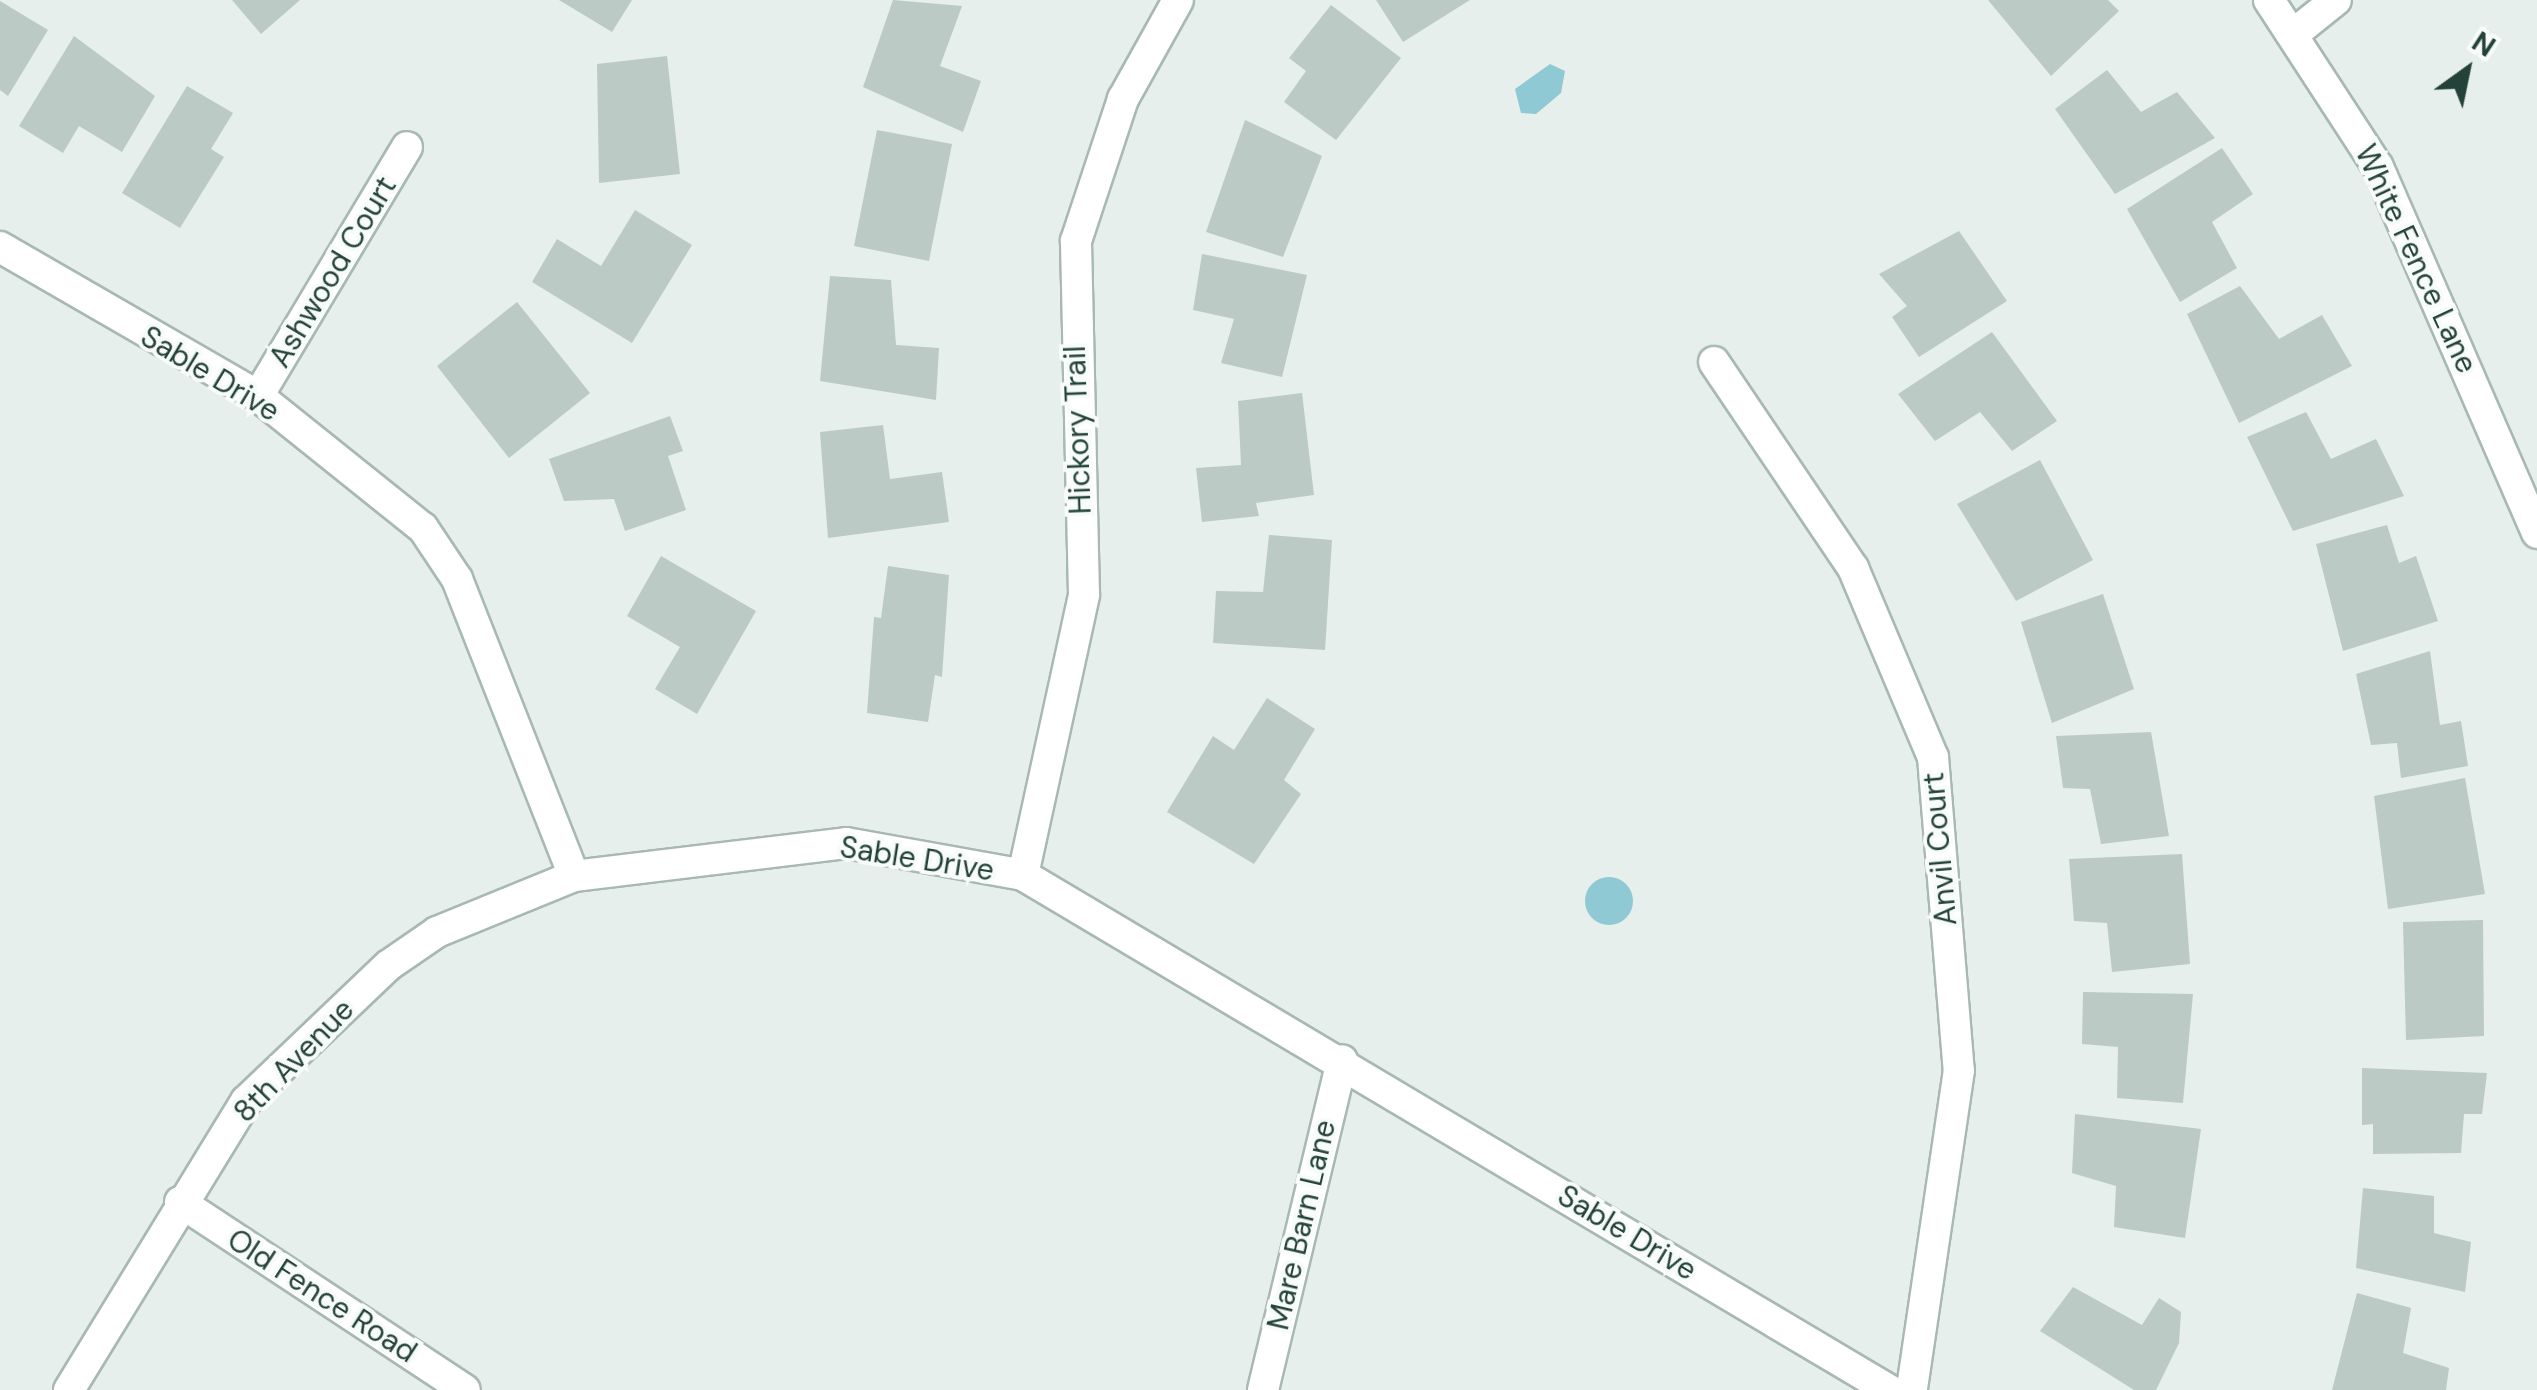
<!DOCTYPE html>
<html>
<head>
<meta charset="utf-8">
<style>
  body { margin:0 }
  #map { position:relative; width:2537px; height:1390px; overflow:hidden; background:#e6efeb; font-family:"DM Sans",sans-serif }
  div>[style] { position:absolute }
  .water>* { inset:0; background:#8ec9d4 }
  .round { border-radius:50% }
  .building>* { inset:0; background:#bbcac4 }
  .roads { filter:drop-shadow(2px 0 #a8b8b2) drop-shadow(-2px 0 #a8b8b2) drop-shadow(0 2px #a8b8b2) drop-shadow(0 -2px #a8b8b2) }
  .street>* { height:30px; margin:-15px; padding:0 15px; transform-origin:15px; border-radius:15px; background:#fff }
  span { translate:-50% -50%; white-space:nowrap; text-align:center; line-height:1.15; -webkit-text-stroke:8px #f7fbf9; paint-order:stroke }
  .street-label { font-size:30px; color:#24423a }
  .north { position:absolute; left:2417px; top:20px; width:100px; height:100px; -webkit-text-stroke:8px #f7fbf9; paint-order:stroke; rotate:33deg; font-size:28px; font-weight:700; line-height:40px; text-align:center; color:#24423a }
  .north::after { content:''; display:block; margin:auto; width:35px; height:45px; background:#24423a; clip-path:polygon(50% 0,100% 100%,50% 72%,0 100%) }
</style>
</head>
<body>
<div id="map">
  <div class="water">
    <div style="clip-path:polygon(1550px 64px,1565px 71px,1561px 93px,1536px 114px,1521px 113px,1515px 89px)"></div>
    <div class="round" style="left:1585px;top:877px;width:48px;height:48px"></div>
  </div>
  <div class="building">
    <div style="clip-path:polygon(232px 0,300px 0,261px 34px)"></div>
    <div style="clip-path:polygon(559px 0,632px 0,612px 32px)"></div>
    <div style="clip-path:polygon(893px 0,962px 6px,940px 66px,981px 81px,963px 132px,863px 87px)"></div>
    <div style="clip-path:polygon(1376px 0,1470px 0,1403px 42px)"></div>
    <div style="clip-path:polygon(1988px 0,2108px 0,2119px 11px,2051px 76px)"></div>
    <div style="clip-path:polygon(0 1px,48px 30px,8px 96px,0 90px)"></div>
    <div style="clip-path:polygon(1331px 5px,1401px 58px,1336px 140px,1284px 102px,1306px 71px,1289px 58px)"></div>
    <div style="clip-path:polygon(74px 36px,155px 96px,122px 152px,79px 126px,63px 153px,19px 126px)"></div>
    <div style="clip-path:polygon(667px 56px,680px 174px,599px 183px,597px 64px)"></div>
    <div style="clip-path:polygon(2107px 70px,2141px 112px,2177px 92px,2215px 138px,2115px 194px,2055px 109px)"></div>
    <div style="clip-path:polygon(187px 86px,233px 113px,211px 149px,224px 157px,180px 228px,122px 193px)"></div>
    <div style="clip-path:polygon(1245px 120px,1322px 156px,1283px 257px,1206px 232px)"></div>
    <div style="clip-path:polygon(877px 130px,952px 144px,929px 261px,854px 246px)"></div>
    <div style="clip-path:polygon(2222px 148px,2253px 194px,2212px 222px,2237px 268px,2180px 302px,2127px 209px)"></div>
    <div style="clip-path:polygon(635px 210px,692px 245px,632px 343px,532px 282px,557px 239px,601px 266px)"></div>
    <div style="clip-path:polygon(1959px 231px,2007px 301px,1919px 357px,1892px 317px,1907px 306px,1879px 274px)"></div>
    <div style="clip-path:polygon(1202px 254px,1307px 275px,1282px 377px,1221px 363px,1234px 319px,1193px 310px)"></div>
    <div style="clip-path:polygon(830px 276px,891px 280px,896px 345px,939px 348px,936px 400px,820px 381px)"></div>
    <div style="clip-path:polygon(2240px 286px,2279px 339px,2322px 315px,2352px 366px,2239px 423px,2187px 314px)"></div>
    <div style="clip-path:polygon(517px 302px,590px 393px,509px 458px,437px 366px)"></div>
    <div style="clip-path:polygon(1992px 332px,2057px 421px,2012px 451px,1980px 412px,1935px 441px,1898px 394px)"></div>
    <div style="clip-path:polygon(1302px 393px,1314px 495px,1256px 503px,1259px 516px,1202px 522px,1196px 468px,1241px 465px,1238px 401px)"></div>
    <div style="clip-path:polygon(2306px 412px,2331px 459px,2376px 439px,2404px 496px,2293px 531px,2247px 437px)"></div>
    <div style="clip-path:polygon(670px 416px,683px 451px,668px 456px,686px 510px,625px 531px,614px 499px,564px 501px,549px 459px)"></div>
    <div style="clip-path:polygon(883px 425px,890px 479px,942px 472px,949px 522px,828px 538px,820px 432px)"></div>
    <div style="clip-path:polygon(2040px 460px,2093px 560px,2016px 601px,1957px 504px)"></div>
    <div style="clip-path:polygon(2387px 525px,2399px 563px,2416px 556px,2438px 621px,2343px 651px,2316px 544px)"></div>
    <div style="clip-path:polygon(1269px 535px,1332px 540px,1325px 650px,1213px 643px,1216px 591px,1263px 592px)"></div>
    <div style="clip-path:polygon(661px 556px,756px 611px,697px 714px,655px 689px,680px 647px,627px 616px)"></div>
    <div style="clip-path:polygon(888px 566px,949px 575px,942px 677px,935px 675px,928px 722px,867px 713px,874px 617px,881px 618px)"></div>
    <div style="clip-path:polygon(2103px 594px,2134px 689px,2052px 723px,2021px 622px)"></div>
    <div style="clip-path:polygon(2430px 651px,2440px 725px,2461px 721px,2468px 766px,2401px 778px,2397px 743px,2371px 745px,2356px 674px)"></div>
    <div style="clip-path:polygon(1267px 698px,1315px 729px,1284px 780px,1301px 794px,1254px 864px,1167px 812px,1213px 736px,1234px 750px)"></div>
    <div style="clip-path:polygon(2151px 732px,2169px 836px,2101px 844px,2090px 789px,2063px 788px,2056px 736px)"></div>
    <div style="clip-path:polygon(2465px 778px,2485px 894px,2388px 909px,2374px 796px)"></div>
    <div style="clip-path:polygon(2182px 854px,2190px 964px,2112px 972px,2107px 923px,2074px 921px,2069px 859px)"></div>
    <div style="clip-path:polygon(2483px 920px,2484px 1036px,2406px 1040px,2403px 922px)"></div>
    <div style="clip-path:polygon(2083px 992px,2193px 994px,2183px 1103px,2117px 1098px,2118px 1047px,2082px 1044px)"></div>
    <div style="clip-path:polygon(2362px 1068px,2487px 1073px,2482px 1114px,2464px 1114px,2461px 1153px,2373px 1154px,2373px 1124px,2362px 1125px)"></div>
    <div style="clip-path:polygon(2075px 1114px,2201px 1129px,2185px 1238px,2114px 1227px,2116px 1186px,2072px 1173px)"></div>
    <div style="clip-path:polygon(2363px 1188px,2434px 1196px,2434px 1233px,2471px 1242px,2465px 1292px,2356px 1268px)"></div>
    <div style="clip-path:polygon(2073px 1287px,2142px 1325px,2159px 1298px,2181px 1312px,2179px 1343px,2156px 1390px,2134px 1390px,2040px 1331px)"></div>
    <div style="clip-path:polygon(2357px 1293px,2411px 1308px,2403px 1353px,2449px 1368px,2446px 1390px,2332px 1390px)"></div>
  </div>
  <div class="roads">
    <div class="street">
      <div style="left:2269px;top:0;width:199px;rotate:56.9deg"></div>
      <div style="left:2378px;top:167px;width:399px;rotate:66.5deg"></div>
      <div style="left:2296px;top:32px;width:51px;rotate:-38.7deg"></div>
      <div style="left:0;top:247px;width:298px;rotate:30deg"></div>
      <div style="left:258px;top:396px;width:211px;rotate:38.7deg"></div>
      <div style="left:423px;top:528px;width:61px;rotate:56.3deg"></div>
      <div style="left:457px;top:579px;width:319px;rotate:68.5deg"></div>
      <div style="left:1714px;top:362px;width:249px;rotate:56deg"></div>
      <div style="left:1853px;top:568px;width:205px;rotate:67.1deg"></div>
      <div style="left:1933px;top:757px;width:314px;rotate:85.3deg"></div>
      <div style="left:1959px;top:1070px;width:323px;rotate:98.4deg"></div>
      <div style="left:258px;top:396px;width:290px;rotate:-59.1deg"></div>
      <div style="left:1023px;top:875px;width:287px;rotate:-77.7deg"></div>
      <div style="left:1084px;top:595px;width:354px;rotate:-91.3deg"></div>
      <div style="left:1076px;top:241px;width:150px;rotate:-71.7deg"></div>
      <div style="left:1123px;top:99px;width:113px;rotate:-60.9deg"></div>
      <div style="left:180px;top:1202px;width:341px;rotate:33.4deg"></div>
      <div style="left:69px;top:1390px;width:339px;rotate:-58.5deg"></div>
      <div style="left:246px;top:1101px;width:197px;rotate:-43.6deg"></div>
      <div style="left:389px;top:965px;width:58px;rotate:-34.5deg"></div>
      <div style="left:437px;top:932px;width:148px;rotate:-22.2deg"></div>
      <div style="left:574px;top:876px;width:274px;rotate:-6.9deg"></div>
      <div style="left:846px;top:843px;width:180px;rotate:10.2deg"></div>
      <div style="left:1023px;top:875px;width:1008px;rotate:30.74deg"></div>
      <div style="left:1263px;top:1390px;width:339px;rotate:-76.5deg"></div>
    </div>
  </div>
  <div class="street-label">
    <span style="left:2416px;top:259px;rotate:65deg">White Fence Lane</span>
    <span style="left:333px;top:272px;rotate:-59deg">Ashwood Court</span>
    <span style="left:210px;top:374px;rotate:31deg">Sable Drive</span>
    <span style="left:1078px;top:430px;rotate:-92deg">Hickory Trail</span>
    <span style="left:1940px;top:849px;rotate:-95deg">Anvil Court</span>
    <span style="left:917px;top:859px;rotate:9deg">Sable Drive</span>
    <span style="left:294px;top:1061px;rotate:-46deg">8th Avenue</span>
    <span style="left:1302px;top:1225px;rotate:-77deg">Mare Barn Lane</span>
    <span style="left:1627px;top:1233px;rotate:31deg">Sable Drive</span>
    <span style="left:322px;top:1296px;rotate:33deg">Old Fence Road</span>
  </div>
  <div class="north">N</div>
</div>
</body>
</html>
